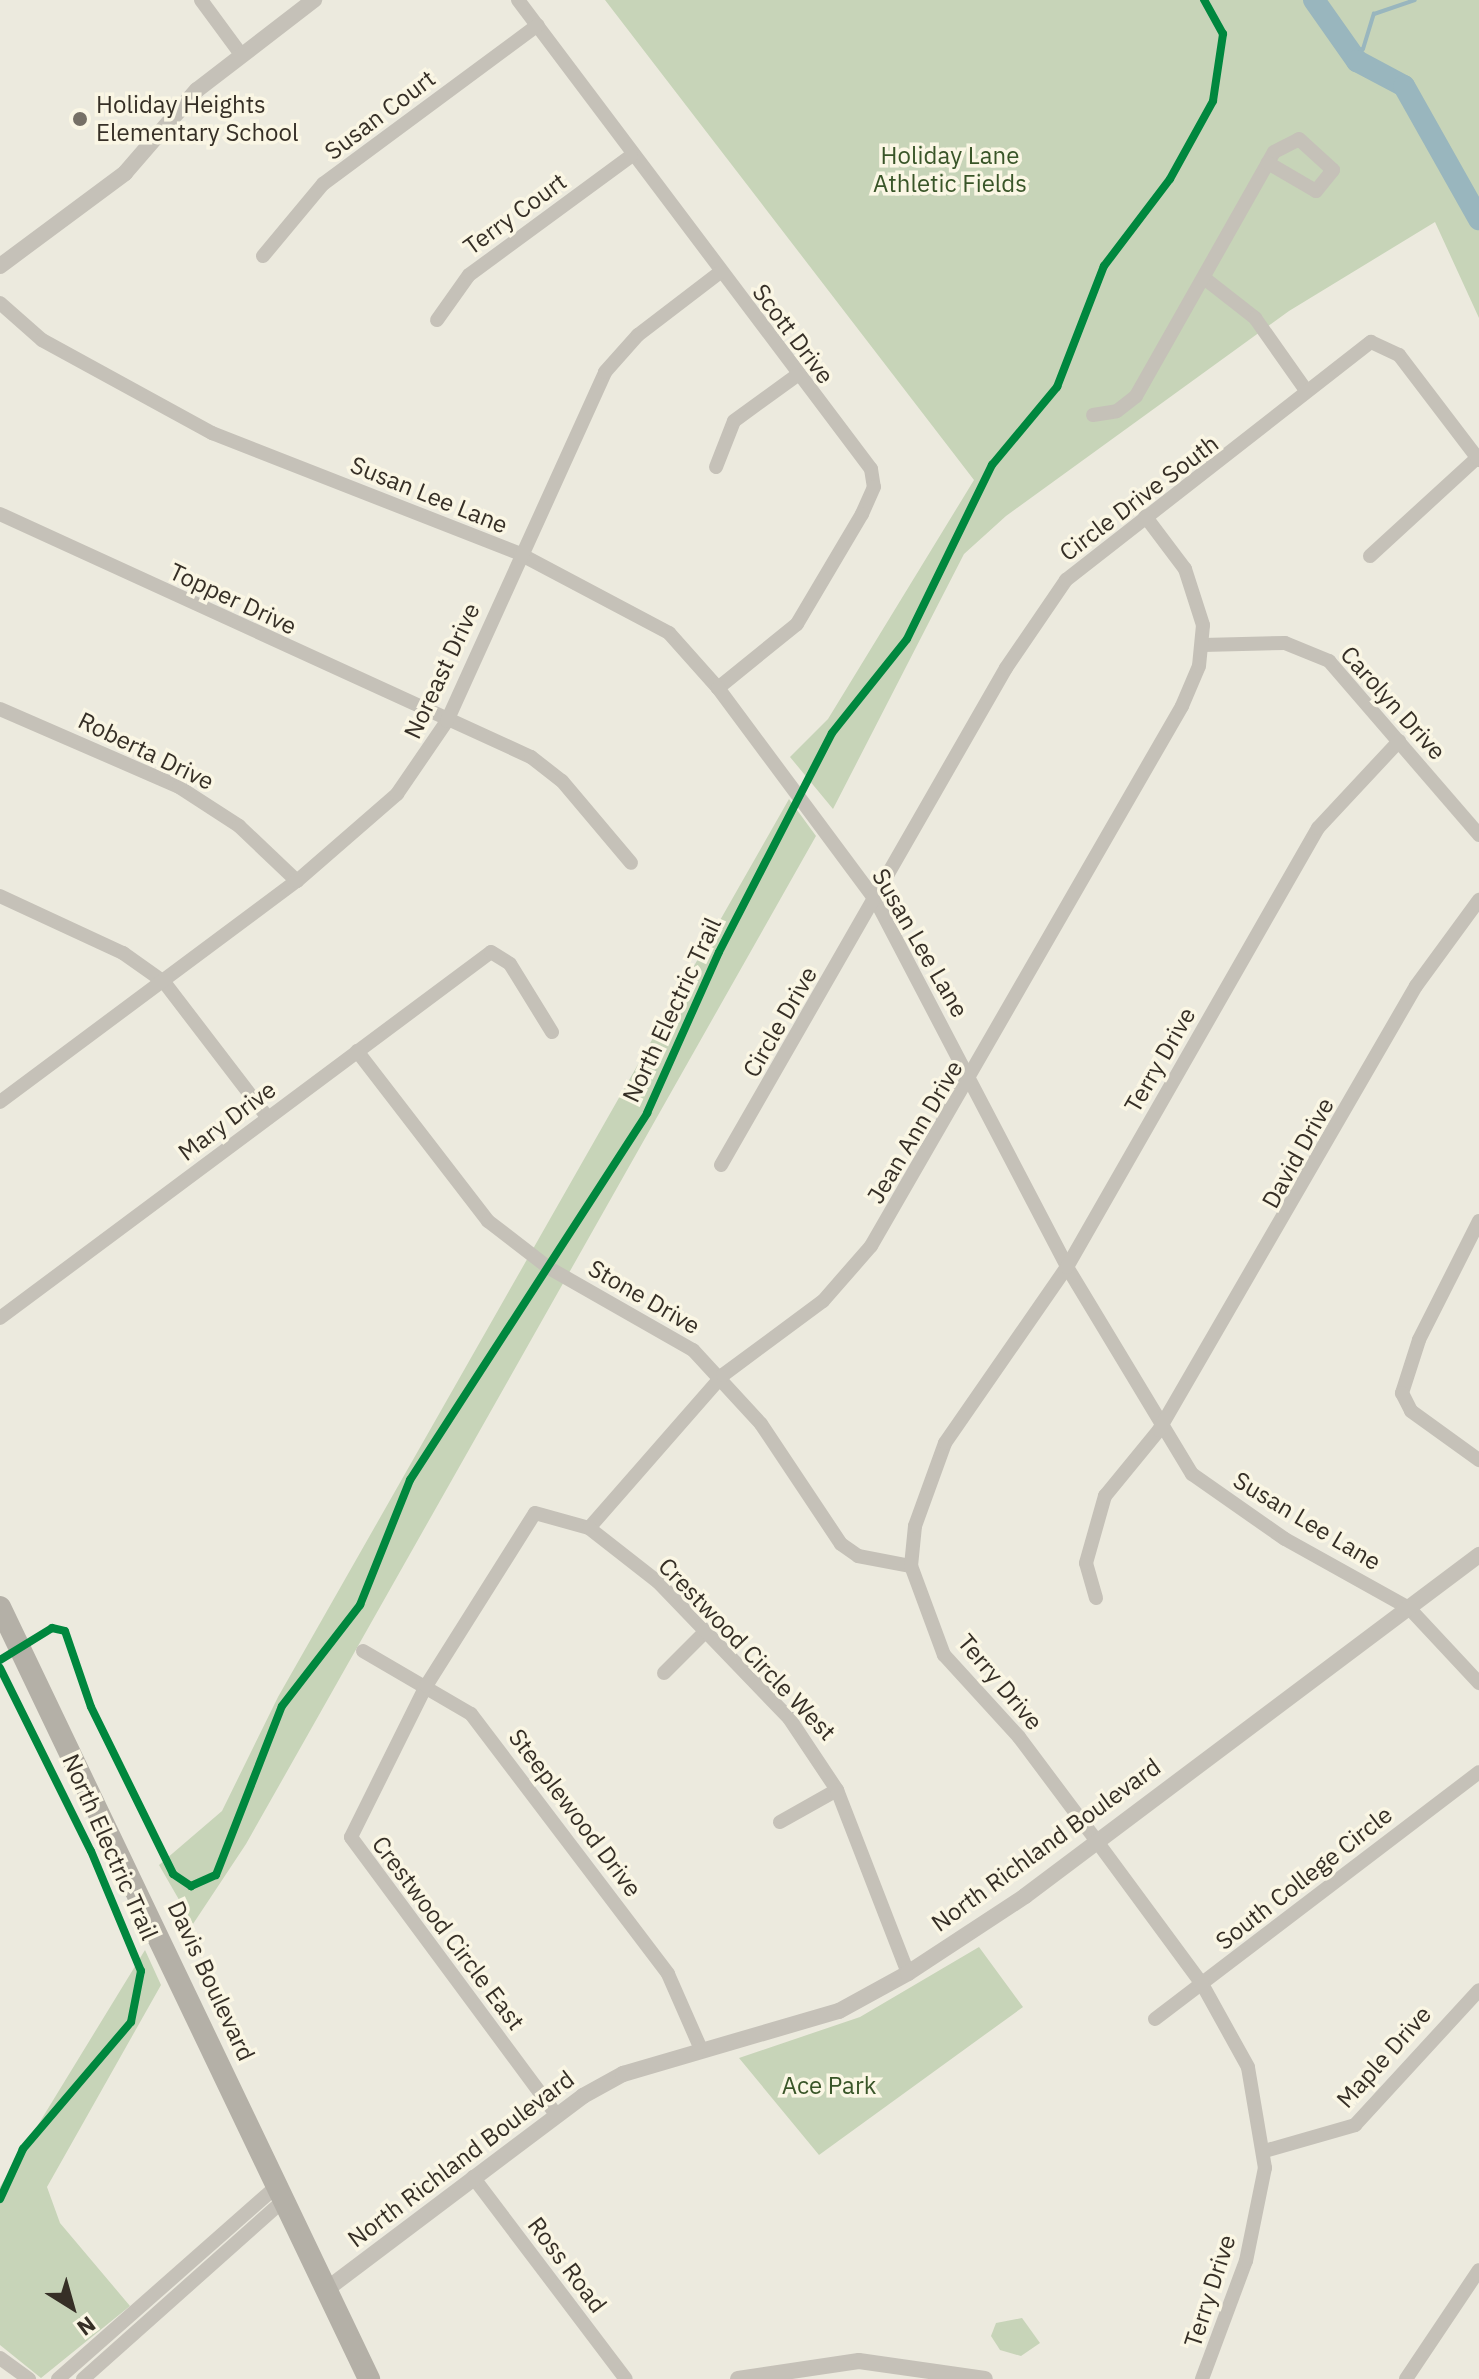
<!DOCTYPE html>
<html>
<head>
<meta charset="utf-8">
<style>
  body { margin:0 }
  #map { position:relative; width:1479px; height:2379px; overflow:hidden; background:#eceade; font-family:"IBM Plex Sans",sans-serif }
  div>[style] { position:absolute }
  .green>* { inset:0; background:#c7d4b8 }
  .stream>* { height:4px; margin:-2px; padding:0 2px; transform-origin:2px; border-radius:2px; background:#99b6be }
  .river>* { height:22px; margin:-11px; padding:0 11px; transform-origin:11px; border-radius:11px; background:#99b6be }
  .minor>* { height:14px; margin:-7px; padding:0 7px; transform-origin:7px; border-radius:7px; background:#c5c1b8 }
  .tertiary>* { height:16px; margin:-8px; padding:0 8px; transform-origin:8px; border-radius:8px; background:#c5c1b8 }
  .primary>* { height:22px; margin:-11px; padding:0 11px; transform-origin:11px; border-radius:11px; background:#b4b0a7 }
  .cycleway>* { height:8px; margin:-4px; padding:0 4px; transform-origin:4px; border-radius:4px; background:#00873e }
  .dots>* { width:22px; height:22px; translate:-50% -50%; box-sizing:border-box; border:4px solid #faf6e4; border-radius:50% }
  span { translate:-50% -50%; white-space:nowrap; text-align:center; line-height:1.15; -webkit-text-stroke:7px #faf6e4; paint-order:stroke }
  .poi-label { font-size:24px; color:#362f26 }
  .left { translate:0 -50%; text-align:left }
  .street-label { font-size:24px; color:#362f26 }
  .park-label { font-size:24px; color:#395528 }
  .north { position:absolute; left:32px; top:2267px; width:80px; height:80px; -webkit-text-stroke:6px #faf6e4; paint-order:stroke; rotate:143deg; font-size:22px; font-weight:700; line-height:32px; text-align:center; color:#362f26 }
  .north::after { content:''; display:block; margin:auto; width:28px; height:36px; background:#362f26; clip-path:polygon(50% 0,100% 100%,50% 72%,0 100%) }
</style>
</head>
<body>
<div id="map">
  <div class="green">
    <div style="clip-path:polygon(605px 0,1479px 0,1479px 318px,1435px 222px,1289px 311px,1006px 516px,964px 554px,833px 809px,790px 757px,828px 719px,974px 480px)"></div>
    <div style="clip-path:polygon(789px 799px,816px 836px,246px 1844px,193px 1924px,159px 1865px,222px 1811px,278px 1697px)"></div>
    <div style="clip-path:polygon(979px 1947px,1023px 2007px,819px 2155px,739px 2058px,860px 2017px)"></div>
    <div style="clip-path:polygon(145px 1950px,161px 1985px,47px 2187px,60px 2223px,130px 2306px,41px 2378px,0 2345px,0 2187px)"></div>
    <div style="clip-path:polygon(1022px 2318px,1040px 2343px,1021px 2356px,1000px 2350px,991px 2336px,996px 2323px)"></div>
  </div>
  <div class="stream">
    <div style="left:1350px;top:51px;width:13px;rotate:-9deg"></div>
    <div style="left:1363px;top:49px;width:37px;rotate:-73deg"></div>
    <div style="left:1374px;top:14px;width:43px;rotate:-18.9deg"></div>
  </div>
  <div class="river">
    <div style="left:1314px;top:0;width:75px;rotate:54.8deg"></div>
    <div style="left:1357px;top:61px;width:53px;rotate:28deg"></div>
    <div style="left:1404px;top:86px;width:153px;rotate:60.6deg"></div>
  </div>
  <div class="minor">
    <div style="left:201px;top:0;width:66px;rotate:53.7deg"></div>
    <div style="left:518px;top:0;width:587px;rotate:53.03deg"></div>
    <div style="left:871px;top:469px;width:18px;rotate:81deg"></div>
    <div style="left:874px;top:487px;width:30px;rotate:114deg"></div>
    <div style="left:862px;top:514px;width:128px;rotate:120.6deg"></div>
    <div style="left:797px;top:624px;width:102px;rotate:141deg"></div>
    <div style="left:263px;top:256px;width:94px;rotate:-50.2deg"></div>
    <div style="left:323px;top:184px;width:267px;rotate:-36.5deg"></div>
    <div style="left:1204px;top:278px;width:65px;rotate:38.1deg"></div>
    <div style="left:1255px;top:318px;width:87px;rotate:54.8deg"></div>
    <div style="left:0;top:303px;width:56px;rotate:41.4deg"></div>
    <div style="left:42px;top:340px;width:194px;rotate:28.7deg"></div>
    <div style="left:212px;top:433px;width:331px;rotate:21.4deg"></div>
    <div style="left:520px;top:554px;width:169px;rotate:27.9deg"></div>
    <div style="left:669px;top:633px;width:74px;rotate:48.3deg"></div>
    <div style="left:718px;top:688px;width:265px;rotate:53.4deg"></div>
    <div style="left:876px;top:901px;width:413px;rotate:62.4deg"></div>
    <div style="left:1067px;top:1267px;width:242px;rotate:58.9deg"></div>
    <div style="left:1192px;top:1474px;width:113px;rotate:35deg"></div>
    <div style="left:1285px;top:1539px;width:142px;rotate:29.1deg"></div>
    <div style="left:1409px;top:1608px;width:103px;rotate:47deg"></div>
    <div style="left:437px;top:320px;width:55px;rotate:-54.6deg"></div>
    <div style="left:469px;top:275px;width:201px;rotate:-36.3deg"></div>
    <div style="left:1093px;top:415px;width:24px;rotate:-9deg"></div>
    <div style="left:1117px;top:411px;width:24px;rotate:-38deg"></div>
    <div style="left:1136px;top:396px;width:280px;rotate:-60.5deg"></div>
    <div style="left:1274px;top:152px;width:28px;rotate:-27deg"></div>
    <div style="left:1299px;top:139px;width:46px;rotate:42.4deg"></div>
    <div style="left:1333px;top:170px;width:27px;rotate:129deg"></div>
    <div style="left:1316px;top:191px;width:56px;rotate:-149.7deg"></div>
    <div style="left:716px;top:467px;width:49px;rotate:-68.6deg"></div>
    <div style="left:734px;top:421px;width:77px;rotate:-36deg"></div>
    <div style="left:0;top:514px;width:584px;rotate:24.59deg"></div>
    <div style="left:531px;top:757px;width:39px;rotate:38deg"></div>
    <div style="left:562px;top:781px;width:107px;rotate:49.9deg"></div>
    <div style="left:1370px;top:556px;width:145px;rotate:-42.5deg"></div>
    <div style="left:1203px;top:645px;width:82px;rotate:-1.4deg"></div>
    <div style="left:1285px;top:643px;width:48px;rotate:22.2deg"></div>
    <div style="left:1329px;top:661px;width:230px;rotate:49.2deg"></div>
    <div style="left:0;top:709px;width:195px;rotate:23.5deg"></div>
    <div style="left:179px;top:787px;width:72px;rotate:33deg"></div>
    <div style="left:239px;top:826px;width:80px;rotate:43.5deg"></div>
    <div style="left:0;top:896px;width:136px;rotate:24.9deg"></div>
    <div style="left:123px;top:953px;width:50px;rotate:35.3deg"></div>
    <div style="left:164px;top:982px;width:171px;rotate:52.6deg"></div>
    <div style="left:357px;top:1051px;width:215px;rotate:52.4deg"></div>
    <div style="left:488px;top:1221px;width:77px;rotate:37.6deg"></div>
    <div style="left:549px;top:1268px;width:166px;rotate:29.7deg"></div>
    <div style="left:693px;top:1350px;width:100px;rotate:47.4deg"></div>
    <div style="left:761px;top:1424px;width:144px;rotate:56.3deg"></div>
    <div style="left:841px;top:1544px;width:21px;rotate:35deg"></div>
    <div style="left:858px;top:1556px;width:54px;rotate:10.7deg"></div>
    <div style="left:0;top:1102px;width:370px;rotate:-36.7deg"></div>
    <div style="left:297px;top:881px;width:133px;rotate:-41deg"></div>
    <div style="left:397px;top:794px;width:88px;rotate:-55.6deg"></div>
    <div style="left:447px;top:721px;width:383px;rotate:-65.6deg"></div>
    <div style="left:605px;top:372px;width:50px;rotate:-48.3deg"></div>
    <div style="left:638px;top:335px;width:102px;rotate:-37.4deg"></div>
    <div style="left:721px;top:1165px;width:573px;rotate:-60.17deg"></div>
    <div style="left:1006px;top:668px;width:107px;rotate:-55.7deg"></div>
    <div style="left:1066px;top:580px;width:387px;rotate:-38deg"></div>
    <div style="left:1371px;top:342px;width:31px;rotate:25deg"></div>
    <div style="left:1399px;top:355px;width:132px;rotate:52.7deg"></div>
    <div style="left:1479px;top:1221px;width:133px;rotate:116.8deg"></div>
    <div style="left:1419px;top:1340px;width:56px;rotate:107.8deg"></div>
    <div style="left:1402px;top:1393px;width:20px;rotate:63deg"></div>
    <div style="left:1411px;top:1411px;width:84px;rotate:35.8deg"></div>
    <div style="left:0;top:1318px;width:612px;rotate:-36.7deg"></div>
    <div style="left:491px;top:952px;width:22px;rotate:32deg"></div>
    <div style="left:510px;top:964px;width:80px;rotate:58.3deg"></div>
    <div style="left:589px;top:1528px;width:203px;rotate:-48.8deg"></div>
    <div style="left:723px;top:1375px;width:124px;rotate:-36.5deg"></div>
    <div style="left:823px;top:1301px;width:73px;rotate:-48.9deg"></div>
    <div style="left:871px;top:1246px;width:623px;rotate:-60.06deg"></div>
    <div style="left:1182px;top:706px;width:43px;rotate:-67deg"></div>
    <div style="left:1199px;top:666px;width:41px;rotate:-84.4deg"></div>
    <div style="left:1203px;top:625px;width:59px;rotate:-107.8deg"></div>
    <div style="left:1185px;top:569px;width:66px;rotate:-127deg"></div>
    <div style="left:1096px;top:1598px;width:36px;rotate:-106deg"></div>
    <div style="left:1086px;top:1563px;width:70px;rotate:-74.2deg"></div>
    <div style="left:1105px;top:1496px;width:85px;rotate:-50.7deg"></div>
    <div style="left:1159px;top:1430px;width:513px;rotate:-59.94deg"></div>
    <div style="left:1416px;top:986px;width:107px;rotate:-53.8deg"></div>
    <div style="left:363px;top:1651px;width:125px;rotate:30.3deg"></div>
    <div style="left:471px;top:1714px;width:326px;rotate:52.8deg"></div>
    <div style="left:668px;top:1974px;width:82px;rotate:66.3deg"></div>
    <div style="left:664px;top:1673px;width:59px;rotate:-45deg"></div>
    <div style="left:780px;top:1822px;width:65px;rotate:-29.3deg"></div>
    <div style="left:1155px;top:2019px;width:407px;rotate:-37.3deg"></div>
    <div style="left:555px;top:2113px;width:343px;rotate:-126.5deg"></div>
    <div style="left:351px;top:1837px;width:169px;rotate:-63.6deg"></div>
    <div style="left:426px;top:1686px;width:204px;rotate:-57.8deg"></div>
    <div style="left:535px;top:1513px;width:56px;rotate:15.5deg"></div>
    <div style="left:589px;top:1528px;width:88px;rotate:38deg"></div>
    <div style="left:658px;top:1582px;width:189px;rotate:46.1deg"></div>
    <div style="left:789px;top:1718px;width:87px;rotate:56.3deg"></div>
    <div style="left:837px;top:1790px;width:196px;rotate:68.8deg"></div>
    <div style="left:1268px;top:2150px;width:91px;rotate:-16deg"></div>
    <div style="left:1355px;top:2125px;width:183px;rotate:-47.4deg"></div>
    <div style="left:473px;top:2177px;width:253px;rotate:52.9deg"></div>
    <div style="left:0;top:2358px;width:36px;rotate:36deg"></div>
    <div style="left:58px;top:2379px;width:295px;rotate:-41.4deg"></div>
    <div style="left:83px;top:2379px;width:271px;rotate:-41.7deg"></div>
    <div style="left:1202px;top:2379px;width:126px;rotate:-69.6deg"></div>
    <div style="left:1246px;top:2261px;width:95px;rotate:-78.5deg"></div>
    <div style="left:1265px;top:2168px;width:102px;rotate:-99.6deg"></div>
    <div style="left:1248px;top:2067px;width:95px;rotate:-119deg"></div>
    <div style="left:1202px;top:1984px;width:179px;rotate:-126.4deg"></div>
    <div style="left:1096px;top:1840px;width:129px;rotate:-126.8deg"></div>
    <div style="left:1019px;top:1737px;width:111px;rotate:-132.4deg"></div>
    <div style="left:944px;top:1655px;width:95px;rotate:-110.3deg"></div>
    <div style="left:911px;top:1566px;width:40px;rotate:-84.3deg"></div>
    <div style="left:915px;top:1526px;width:88px;rotate:-70.1deg"></div>
    <div style="left:945px;top:1443px;width:214px;rotate:-55.3deg"></div>
    <div style="left:1067px;top:1267px;width:506px;rotate:-60.24deg"></div>
    <div style="left:1318px;top:828px;width:119px;rotate:-47deg"></div>
    <div style="left:1406px;top:2379px;width:131px;rotate:-56.2deg"></div>
  </div>
  <div class="tertiary">
    <div style="left:0;top:266px;width:156px;rotate:-36.6deg"></div>
    <div style="left:125px;top:173px;width:110px;rotate:-49.1deg"></div>
    <div style="left:197px;top:90px;width:148px;rotate:-37.6deg"></div>
    <div style="left:327px;top:2289px;width:321px;rotate:-37deg"></div>
    <div style="left:583px;top:2096px;width:46px;rotate:-28.8deg"></div>
    <div style="left:623px;top:2074px;width:225px;rotate:-16.3deg"></div>
    <div style="left:839px;top:2011px;width:79px;rotate:-28.8deg"></div>
    <div style="left:908px;top:1973px;width:140px;rotate:-33.3deg"></div>
    <div style="left:1025px;top:1896px;width:568px;rotate:-36.91deg"></div>
    <div style="left:738px;top:2379px;width:122px;rotate:-8.5deg"></div>
    <div style="left:859px;top:2361px;width:127px;rotate:8.1deg"></div>
  </div>
  <div class="primary">
    <div style="left:0;top:1607px;width:856px;rotate:64.45deg"></div>
  </div>
  <div class="cycleway">
    <div style="left:0;top:1660px;width:61px;rotate:-31.6deg"></div>
    <div style="left:52px;top:1628px;width:13px;rotate:13deg"></div>
    <div style="left:65px;top:1631px;width:80px;rotate:71.1deg"></div>
    <div style="left:91px;top:1707px;width:186px;rotate:63.8deg"></div>
    <div style="left:173px;top:1874px;width:22px;rotate:34deg"></div>
    <div style="left:191px;top:1886px;width:27px;rotate:-24deg"></div>
    <div style="left:216px;top:1875px;width:181px;rotate:-68.7deg"></div>
    <div style="left:282px;top:1706px;width:128px;rotate:-52.3deg"></div>
    <div style="left:360px;top:1605px;width:135px;rotate:-68.2deg"></div>
    <div style="left:410px;top:1480px;width:437px;rotate:-57.1deg"></div>
    <div style="left:647px;top:1113px;width:176px;rotate:-65.9deg"></div>
    <div style="left:719px;top:952px;width:246px;rotate:-62.7deg"></div>
    <div style="left:832px;top:733px;width:120px;rotate:-51.4deg"></div>
    <div style="left:907px;top:639px;width:194px;rotate:-64deg"></div>
    <div style="left:992px;top:465px;width:102px;rotate:-50.2deg"></div>
    <div style="left:1057px;top:387px;width:130px;rotate:-68.8deg"></div>
    <div style="left:1104px;top:266px;width:109px;rotate:-52.8deg"></div>
    <div style="left:1170px;top:179px;width:89px;rotate:-61.1deg"></div>
    <div style="left:1213px;top:101px;width:68px;rotate:-81.5deg"></div>
    <div style="left:1223px;top:34px;width:39px;rotate:-119deg"></div>
    <div style="left:0;top:1668px;width:204px;rotate:63.6deg"></div>
    <div style="left:91px;top:1851px;width:130px;rotate:67.4deg"></div>
    <div style="left:141px;top:1971px;width:52px;rotate:101.1deg"></div>
    <div style="left:131px;top:2022px;width:167px;rotate:130.4deg"></div>
    <div style="left:23px;top:2149px;width:55px;rotate:114.7deg"></div>
  </div>
  <div class="dots">
    <div style="left:80px;top:119px;background:#767066"></div>
  </div>
  <div class="poi-label">
    <span class="left" style="left:96px;top:119px">Holiday Heights<br>Elementary School</span>
  </div>
  <div class="street-label">
    <span style="left:380px;top:115px;rotate:-37deg">Susan Court</span>
    <span style="left:515px;top:214px;rotate:-36deg">Terry Court</span>
    <span style="left:793px;top:334px;rotate:53deg">Scott Drive</span>
    <span style="left:429px;top:495px;rotate:22deg">Susan Lee Lane</span>
    <span style="left:1139px;top:498px;rotate:-37deg">Circle Drive South</span>
    <span style="left:233px;top:599px;rotate:25deg">Topper Drive</span>
    <span style="left:442px;top:671px;rotate:-65deg">Noreast Drive</span>
    <span style="left:1393px;top:703px;rotate:48deg">Carolyn Drive</span>
    <span style="left:146px;top:751px;rotate:26deg">Roberta Drive</span>
    <span style="left:920px;top:943px;rotate:60deg">Susan Lee Lane</span>
    <span style="left:672px;top:1010px;rotate:-65deg">North Electric Trail</span>
    <span style="left:780px;top:1022px;rotate:-60deg">Circle Drive</span>
    <span style="left:1160px;top:1060px;rotate:-60deg">Terry Drive</span>
    <span style="left:227px;top:1121px;rotate:-37deg">Mary Drive</span>
    <span style="left:915px;top:1132px;rotate:-59deg">Jean Ann Drive</span>
    <span style="left:1298px;top:1153px;rotate:-61deg">David Drive</span>
    <span style="left:644px;top:1297px;rotate:30deg">Stone Drive</span>
    <span style="left:1307px;top:1521px;rotate:31deg">Susan Lee Lane</span>
    <span style="left:747px;top:1649px;rotate:46deg">Crestwood Circle West</span>
    <span style="left:1000px;top:1682px;rotate:50deg">Terry Drive</span>
    <span style="left:575px;top:1813px;rotate:53deg">Steeplewood Drive</span>
    <span style="left:1046px;top:1845px;rotate:-36deg">North Richland Boulevard</span>
    <span style="left:110px;top:1847px;rotate:66deg">North Electric Trail</span>
    <span style="left:1304px;top:1878px;rotate:-38deg">South College Circle</span>
    <span style="left:448px;top:1933px;rotate:53deg">Crestwood Circle East</span>
    <span style="left:211px;top:1981px;rotate:65deg">Davis Boulevard</span>
    <span style="left:1384px;top:2057px;rotate:-48deg">Maple Drive</span>
    <span style="left:461px;top:2159px;rotate:-37deg">North Richland Boulevard</span>
    <span style="left:567px;top:2265px;rotate:53deg">Ross Road</span>
    <span style="left:1210px;top:2291px;rotate:-72deg">Terry Drive</span>
  </div>
  <div class="park-label">
    <span style="left:950px;top:170px">Holiday Lane<br>Athletic Fields</span>
    <span style="left:829px;top:2086px">Ace Park</span>
  </div>
  <div class="north">N</div>
</div>
</body>
</html>
